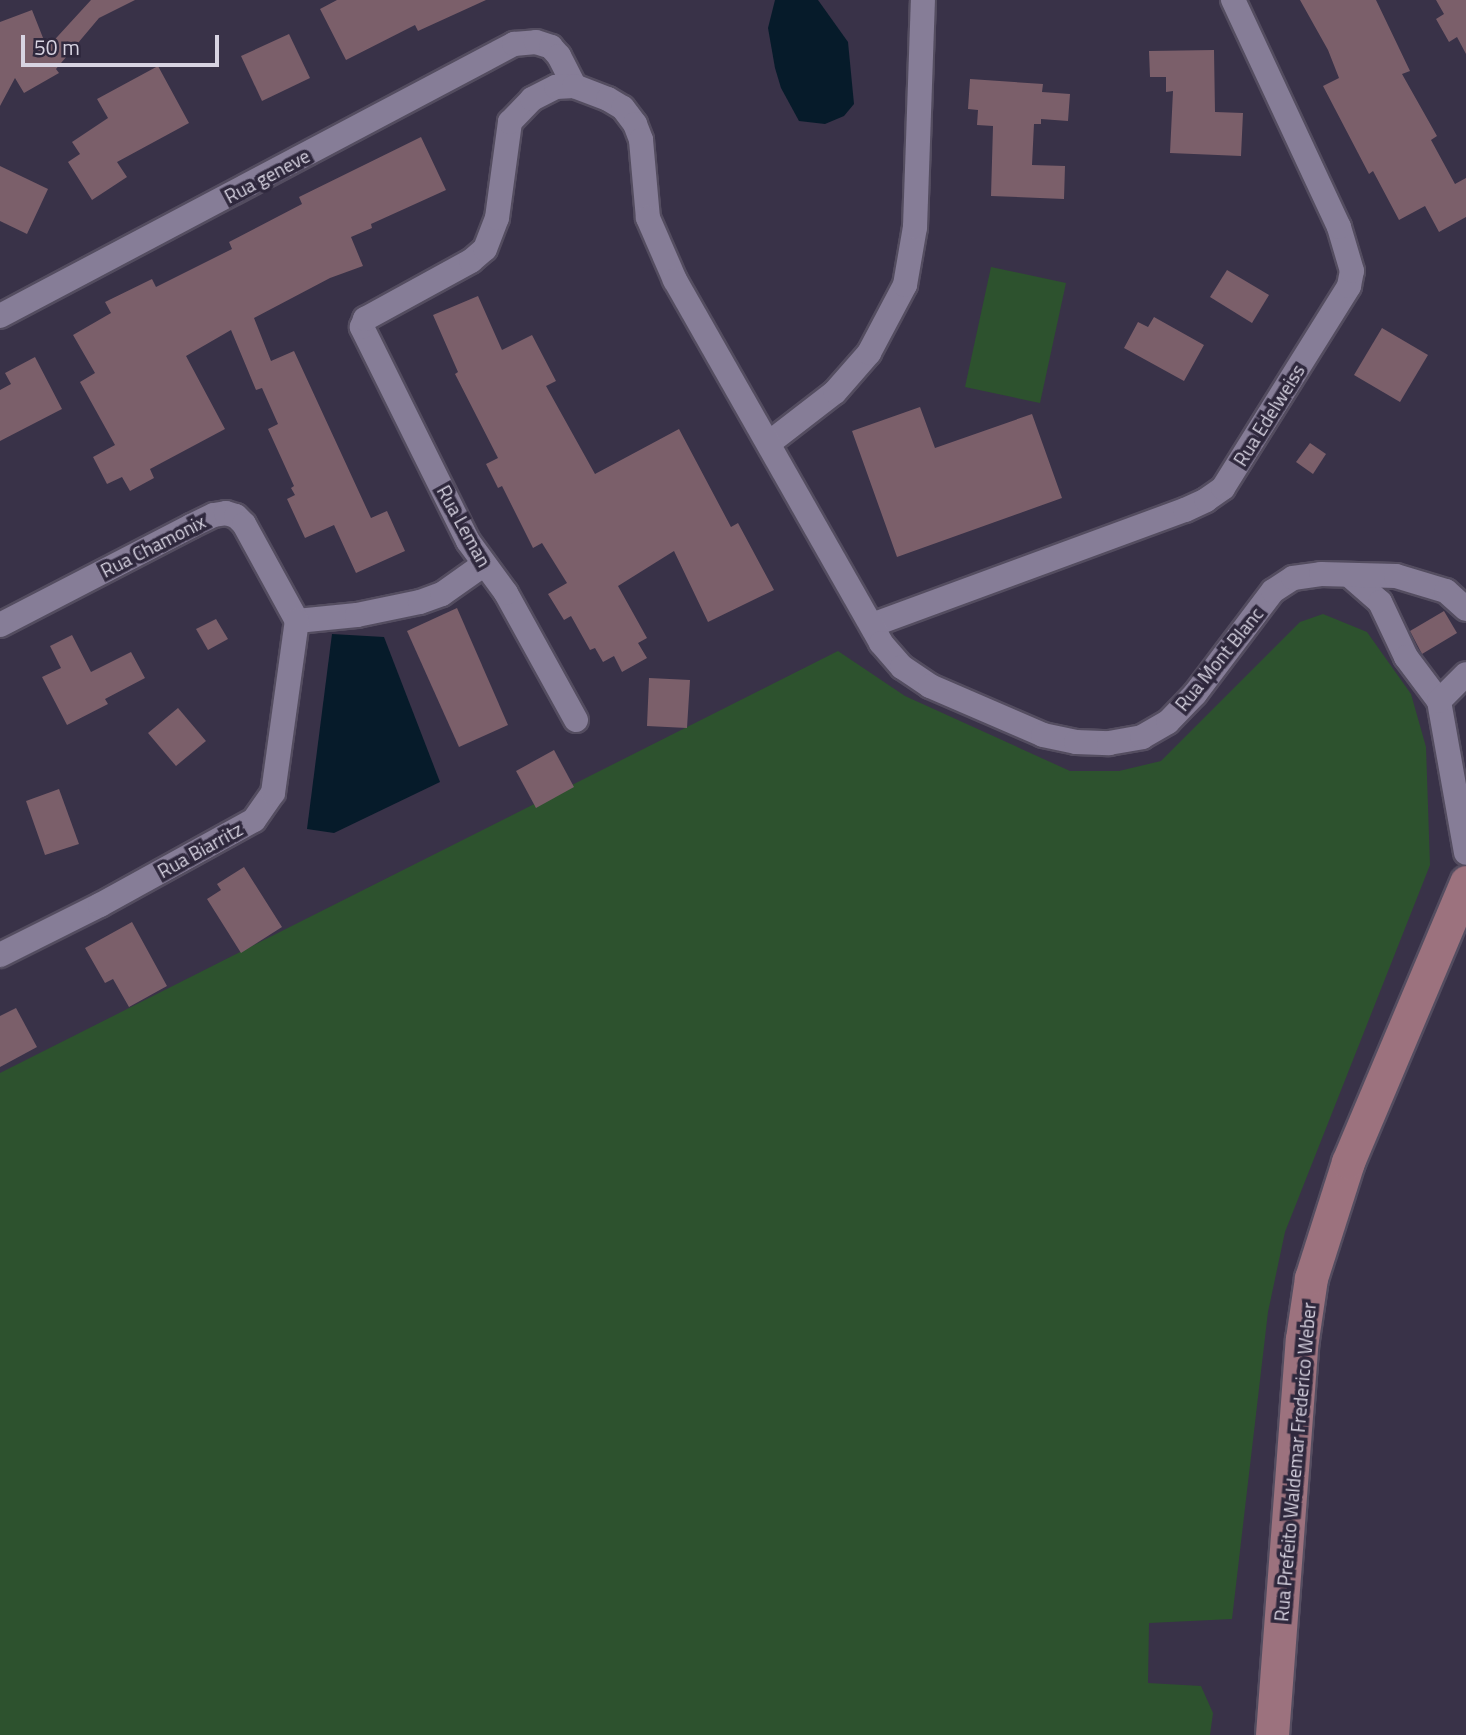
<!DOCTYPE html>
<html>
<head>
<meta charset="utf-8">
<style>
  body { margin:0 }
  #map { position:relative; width:1466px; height:1735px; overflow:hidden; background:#393248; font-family:"Titillium Web",sans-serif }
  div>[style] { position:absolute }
  .green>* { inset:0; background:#2d522e }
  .water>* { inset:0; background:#061b2a }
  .building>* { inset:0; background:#7b5f6a }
  .roads { filter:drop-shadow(2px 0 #544d60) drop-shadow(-2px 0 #544d60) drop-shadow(0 2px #544d60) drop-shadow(0 -2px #544d60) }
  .minor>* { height:24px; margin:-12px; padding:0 12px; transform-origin:12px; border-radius:12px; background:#867d97 }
  .secondary>* { height:33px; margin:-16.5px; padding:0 16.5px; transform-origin:16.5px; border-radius:16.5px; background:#9c727e }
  span { translate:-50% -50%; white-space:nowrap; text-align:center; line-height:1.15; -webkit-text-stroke:7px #2f283d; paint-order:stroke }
  .street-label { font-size:19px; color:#d8d4e2 }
  .scale { position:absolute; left:21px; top:35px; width:198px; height:32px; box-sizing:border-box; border:4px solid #d8d4e2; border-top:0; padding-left:9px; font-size:21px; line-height:24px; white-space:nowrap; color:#d8d4e2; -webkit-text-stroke:5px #2f283d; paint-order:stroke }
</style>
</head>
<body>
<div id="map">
  <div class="green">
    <div style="clip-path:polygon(991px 267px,1066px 283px,1040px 403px,965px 387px)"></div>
    <div style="clip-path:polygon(1323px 614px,1367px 632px,1411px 694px,1426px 747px,1430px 865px,1285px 1232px,1268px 1312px,1232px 1619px,1149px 1623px,1148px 1683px,1201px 1686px,1213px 1713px,1210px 1735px,0 1735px,0 1073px,838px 651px,905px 696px,1070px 771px,1119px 771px,1161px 761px,1300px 622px)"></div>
  </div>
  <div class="water">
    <div style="clip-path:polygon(775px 0,818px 0,848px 42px,854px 104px,844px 116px,825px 124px,799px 121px,781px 88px,775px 68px,768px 28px)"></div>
    <div style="clip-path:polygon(332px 634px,384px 637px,440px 782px,334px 833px,307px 829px)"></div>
  </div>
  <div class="building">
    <div style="clip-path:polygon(91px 0,135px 0,99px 18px,56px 69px,59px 73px,24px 93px,15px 78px,0 106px,0 22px,32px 10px,47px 48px)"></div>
    <div style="clip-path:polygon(337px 0,486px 0,418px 31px,415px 25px,346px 60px,320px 9px)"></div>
    <div style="clip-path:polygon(1300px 0,1376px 0,1410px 71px,1402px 74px,1437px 136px,1431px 140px,1455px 184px,1466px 178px,1466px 217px,1439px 232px,1425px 206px,1399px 220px,1373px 171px,1369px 174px,1323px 86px,1339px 78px,1328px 50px)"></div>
    <div style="clip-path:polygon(1436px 0,1466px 0,1466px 54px,1457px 37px,1449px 42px,1436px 19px,1444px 14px)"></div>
    <div style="clip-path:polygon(289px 34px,310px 78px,262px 101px,241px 56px)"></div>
    <div style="clip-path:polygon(1214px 50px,1215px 112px,1243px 113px,1241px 156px,1170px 153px,1173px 91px,1166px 92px,1166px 77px,1150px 77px,1149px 51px)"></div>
    <div style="clip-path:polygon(158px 66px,189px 123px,117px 162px,127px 177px,92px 200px,68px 162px,80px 154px,72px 142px,108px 118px,97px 99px)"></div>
    <div style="clip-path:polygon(970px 79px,1043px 84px,1042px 92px,1070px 94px,1068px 121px,1041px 119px,1041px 124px,1034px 124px,1032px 165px,1065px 166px,1064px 199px,991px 196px,993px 126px,977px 125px,978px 110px,968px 109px)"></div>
    <div style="clip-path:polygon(421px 137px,446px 190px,371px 224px,372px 228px,351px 237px,363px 266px,330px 278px,254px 318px,271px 361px,294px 351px,371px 518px,387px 511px,405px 551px,356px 573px,334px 525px,305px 538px,287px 499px,295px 495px,291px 488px,294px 486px,268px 429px,278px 424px,262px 388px,256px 390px,231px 330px,186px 356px,225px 429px,150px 469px,154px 478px,130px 491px,122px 477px,107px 484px,93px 457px,115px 445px,80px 382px,95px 373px,73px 335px,111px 313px,105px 302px,152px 279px,156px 287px,232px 249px,229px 242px,302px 204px,299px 197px)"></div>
    <div style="clip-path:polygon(0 166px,48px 189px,27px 234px,0 221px)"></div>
    <div style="clip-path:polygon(1227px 270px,1269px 295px,1252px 323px,1210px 297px)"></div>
    <div style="clip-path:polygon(478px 296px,502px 350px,532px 335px,556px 381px,546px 386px,595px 474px,679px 429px,731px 527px,738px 523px,774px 590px,708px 622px,674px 551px,618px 586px,647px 638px,638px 643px,647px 658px,622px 672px,614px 656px,603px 662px,595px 648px,590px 650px,571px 616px,564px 620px,548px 594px,567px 583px,542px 543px,533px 548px,502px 486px,498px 488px,486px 464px,498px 458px,455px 374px,458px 372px,433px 315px)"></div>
    <div style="clip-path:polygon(1154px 317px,1204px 345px,1184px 381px,1124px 348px,1138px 322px,1148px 327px)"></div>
    <div style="clip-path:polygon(1382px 328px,1428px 355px,1400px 402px,1354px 375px)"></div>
    <div style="clip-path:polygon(35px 357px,62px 409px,0 441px,0 390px,11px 384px,5px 373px)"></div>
    <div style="clip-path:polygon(920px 407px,935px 448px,1032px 414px,1062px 498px,897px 557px,852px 431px)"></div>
    <div style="clip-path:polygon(1310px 443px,1326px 454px,1313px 474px,1296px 462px)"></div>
    <div style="clip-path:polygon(457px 608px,508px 725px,459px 747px,407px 631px)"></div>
    <div style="clip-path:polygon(1444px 611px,1457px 633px,1422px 654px,1410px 631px)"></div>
    <div style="clip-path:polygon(216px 619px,228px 639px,208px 650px,196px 629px)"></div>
    <div style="clip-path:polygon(72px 635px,91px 672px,131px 652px,145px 678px,105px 699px,108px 704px,67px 725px,42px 677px,61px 668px,50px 646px)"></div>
    <div style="clip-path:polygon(649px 678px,690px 680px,687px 728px,647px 726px)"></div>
    <div style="clip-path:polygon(178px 708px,206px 741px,176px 766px,148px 733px)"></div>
    <div style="clip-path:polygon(554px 750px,574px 787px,536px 808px,516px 771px)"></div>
    <div style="clip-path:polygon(59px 789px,79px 844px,45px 855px,26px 801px)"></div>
    <div style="clip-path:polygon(244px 867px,282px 927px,241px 953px,207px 899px,221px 890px,217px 884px)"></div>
    <div style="clip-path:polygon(132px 922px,167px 986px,129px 1007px,113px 979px,105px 983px,85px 948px)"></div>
    <div style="clip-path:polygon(16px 1008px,37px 1047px,0 1067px,0 1016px)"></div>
  </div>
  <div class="roads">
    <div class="minor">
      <div style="left:0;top:316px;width:582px;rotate:-27.89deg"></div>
      <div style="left:514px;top:44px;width:22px;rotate:-5deg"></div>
      <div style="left:536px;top:42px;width:16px;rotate:18deg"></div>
      <div style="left:551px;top:47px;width:12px;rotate:48deg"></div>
      <div style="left:559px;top:56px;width:34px;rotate:63deg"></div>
      <div style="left:769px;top:443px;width:83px;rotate:-37.7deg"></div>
      <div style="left:835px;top:392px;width:52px;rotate:-48.9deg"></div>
      <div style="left:869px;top:353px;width:77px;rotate:-62.1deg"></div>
      <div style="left:905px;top:285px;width:59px;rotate:-80.2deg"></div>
      <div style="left:915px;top:227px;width:227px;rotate:-88deg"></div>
      <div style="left:1349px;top:575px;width:41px;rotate:41.1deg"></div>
      <div style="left:1380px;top:602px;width:61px;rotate:64.7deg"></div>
      <div style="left:1406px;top:657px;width:55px;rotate:53.1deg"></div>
      <div style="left:1439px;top:701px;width:154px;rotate:79.9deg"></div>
      <div style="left:297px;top:621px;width:60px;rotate:-5.7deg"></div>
      <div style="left:357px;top:615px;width:64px;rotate:-11.7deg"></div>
      <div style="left:420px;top:602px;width:23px;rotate:-20deg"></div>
      <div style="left:442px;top:594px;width:50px;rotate:-35.3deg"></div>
      <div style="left:0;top:625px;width:215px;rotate:-27.4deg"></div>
      <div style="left:191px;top:526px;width:25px;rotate:-26deg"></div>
      <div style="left:214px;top:515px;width:12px;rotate:-9deg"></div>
      <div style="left:226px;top:513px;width:10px;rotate:17deg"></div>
      <div style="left:236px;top:516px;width:11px;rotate:45deg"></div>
      <div style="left:244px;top:524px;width:111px;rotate:61.3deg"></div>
      <div style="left:872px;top:625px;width:333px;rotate:-20.2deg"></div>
      <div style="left:1185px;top:510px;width:23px;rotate:-25deg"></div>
      <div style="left:1206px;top:500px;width:21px;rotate:-35deg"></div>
      <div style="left:1223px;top:488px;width:238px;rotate:-58deg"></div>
      <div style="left:1349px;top:286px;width:15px;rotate:-79deg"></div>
      <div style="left:1352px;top:271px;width:46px;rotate:-106.5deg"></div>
      <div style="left:1339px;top:227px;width:251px;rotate:-115deg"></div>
      <div style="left:1439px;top:701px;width:38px;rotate:-45deg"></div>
      <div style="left:576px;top:720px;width:145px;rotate:-118.9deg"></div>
      <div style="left:506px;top:593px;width:64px;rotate:-126.2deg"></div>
      <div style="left:468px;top:541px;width:239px;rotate:-116.4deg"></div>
      <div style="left:362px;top:327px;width:9px;rotate:-69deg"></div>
      <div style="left:365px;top:319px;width:121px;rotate:-28.7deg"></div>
      <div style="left:471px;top:261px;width:18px;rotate:-41deg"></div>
      <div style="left:485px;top:249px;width:33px;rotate:-69deg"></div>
      <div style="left:497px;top:218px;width:97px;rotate:-82.3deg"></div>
      <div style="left:510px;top:122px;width:32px;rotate:-46deg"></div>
      <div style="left:532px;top:99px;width:27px;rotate:-27deg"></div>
      <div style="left:556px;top:87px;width:18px;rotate:-3deg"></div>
      <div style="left:574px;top:86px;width:36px;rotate:21deg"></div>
      <div style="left:608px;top:99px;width:17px;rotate:31deg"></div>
      <div style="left:623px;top:108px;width:20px;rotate:53deg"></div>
      <div style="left:635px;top:124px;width:17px;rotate:69deg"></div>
      <div style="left:641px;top:140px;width:78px;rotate:84.9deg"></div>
      <div style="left:648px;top:218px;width:68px;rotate:66.5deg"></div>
      <div style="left:675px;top:280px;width:417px;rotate:60.4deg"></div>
      <div style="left:881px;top:643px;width:32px;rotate:49deg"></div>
      <div style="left:902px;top:667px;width:34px;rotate:34deg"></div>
      <div style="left:930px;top:686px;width:123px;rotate:23.4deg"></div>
      <div style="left:1043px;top:735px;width:34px;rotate:12deg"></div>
      <div style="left:1076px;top:742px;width:33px;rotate:2deg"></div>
      <div style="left:1109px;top:743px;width:34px;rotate:-10deg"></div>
      <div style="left:1142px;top:737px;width:30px;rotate:-30deg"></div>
      <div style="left:1168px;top:722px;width:39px;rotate:-46deg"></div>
      <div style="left:1195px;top:694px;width:129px;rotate:-52.9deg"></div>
      <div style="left:1273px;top:591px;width:24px;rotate:-33deg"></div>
      <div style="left:1293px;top:578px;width:28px;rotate:-8deg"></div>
      <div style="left:1321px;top:574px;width:75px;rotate:1.5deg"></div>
      <div style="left:1396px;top:576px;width:52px;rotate:16.7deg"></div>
      <div style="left:1446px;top:591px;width:27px;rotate:42deg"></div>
      <div style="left:0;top:955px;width:112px;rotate:-26.6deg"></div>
      <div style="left:100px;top:905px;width:176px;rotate:-28.9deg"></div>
      <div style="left:254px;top:820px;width:33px;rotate:-55deg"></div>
      <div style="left:273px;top:793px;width:174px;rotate:-82.1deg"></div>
    </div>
    <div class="secondary">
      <div style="left:1272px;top:1735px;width:397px;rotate:-85.7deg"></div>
      <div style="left:1302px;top:1339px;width:62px;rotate:-81.6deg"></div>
      <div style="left:1311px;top:1278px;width:122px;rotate:-72.3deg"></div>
      <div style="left:1348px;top:1162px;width:304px;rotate:-67.1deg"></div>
    </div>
  </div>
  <div class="street-label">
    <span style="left:267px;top:176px;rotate:-28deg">Rua geneve</span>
    <span style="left:1269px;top:415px;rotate:-58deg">Rua Edelweiss</span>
    <span style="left:464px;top:526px;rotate:61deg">Rua Leman</span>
    <span style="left:153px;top:546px;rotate:-27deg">Rua Chamonix</span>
    <span style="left:1219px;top:659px;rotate:-51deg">Rua Mont Blanc</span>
    <span style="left:200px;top:850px;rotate:-29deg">Rua Biarritz</span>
    <span style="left:1295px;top:1462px;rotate:-85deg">Rua Prefeito Waldemar Frederico Weber</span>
  </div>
  <div class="scale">50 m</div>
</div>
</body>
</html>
